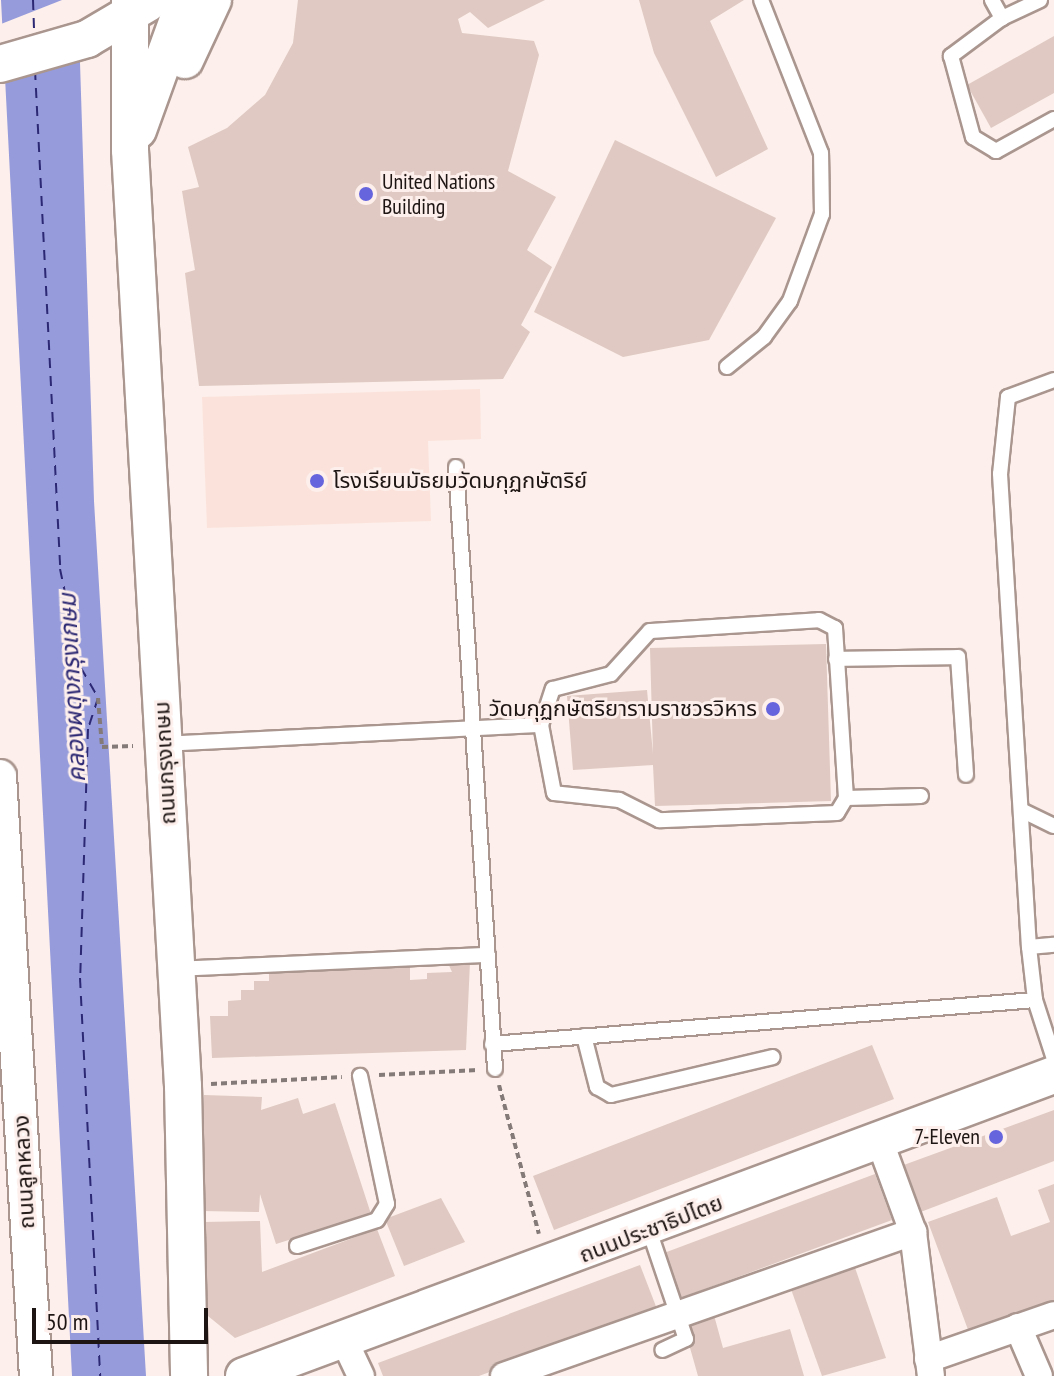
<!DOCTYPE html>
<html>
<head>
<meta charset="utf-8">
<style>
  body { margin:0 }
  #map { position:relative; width:1054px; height:1376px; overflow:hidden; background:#fdefeb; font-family:"PT Sans Narrow","Noto Sans Thai",sans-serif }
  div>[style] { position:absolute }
  .built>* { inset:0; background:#fbe3db }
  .water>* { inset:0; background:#959bdb }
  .pier>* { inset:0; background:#fdefeb }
  .ferry>* { height:2px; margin-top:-1px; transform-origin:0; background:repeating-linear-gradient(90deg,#2c2873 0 10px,transparent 0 18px) }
  .building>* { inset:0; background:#dfc9c2 }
  .path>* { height:4px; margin-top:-2px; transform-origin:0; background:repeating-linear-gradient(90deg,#847a77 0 6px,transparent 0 10px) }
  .roads { filter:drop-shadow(2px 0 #aa968f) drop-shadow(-2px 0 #aa968f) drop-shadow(0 2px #aa968f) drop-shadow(0 -2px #aa968f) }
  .service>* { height:14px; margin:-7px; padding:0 7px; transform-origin:7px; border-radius:7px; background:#fff }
  .minor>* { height:26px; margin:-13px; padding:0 13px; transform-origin:13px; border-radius:13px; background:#fff }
  .tertiary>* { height:32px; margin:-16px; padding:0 16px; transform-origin:16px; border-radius:16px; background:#fff }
  .secondary>* { height:36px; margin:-18px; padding:0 18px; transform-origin:18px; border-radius:18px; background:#fff }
  .dots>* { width:22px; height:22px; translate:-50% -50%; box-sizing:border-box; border:4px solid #fdefeb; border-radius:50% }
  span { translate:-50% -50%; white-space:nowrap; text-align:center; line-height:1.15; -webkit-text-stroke:6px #fdefeb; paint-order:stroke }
  .poi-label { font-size:22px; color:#1d1513 }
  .left { translate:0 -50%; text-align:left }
  .right { translate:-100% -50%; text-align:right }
  .street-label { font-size:22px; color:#1d1513 }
  .water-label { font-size:24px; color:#2c2873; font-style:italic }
  .scale { position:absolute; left:32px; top:1308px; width:176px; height:36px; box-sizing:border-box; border:4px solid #1d1513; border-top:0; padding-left:10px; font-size:24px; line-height:28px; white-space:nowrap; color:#1d1513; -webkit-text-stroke:6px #fdefeb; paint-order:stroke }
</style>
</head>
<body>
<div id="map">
  <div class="built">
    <div style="clip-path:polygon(480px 389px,481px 439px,428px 441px,431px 521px,207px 528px,202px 397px)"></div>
  </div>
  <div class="water">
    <div style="clip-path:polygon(1px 0,78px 0,94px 501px,146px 1376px,72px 1376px)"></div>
  </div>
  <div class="pier">
    <div style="clip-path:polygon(62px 0,82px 0,84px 55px,2px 78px,1px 24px)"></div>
  </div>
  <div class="ferry">
    <div style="left:33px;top:0;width:36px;rotate:88deg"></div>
    <div style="left:35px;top:70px;width:500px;rotate:87.1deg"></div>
    <div style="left:60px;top:569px;width:101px;rotate:78deg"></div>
    <div style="left:81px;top:668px;width:34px;rotate:60deg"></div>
    <div style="left:98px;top:698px;width:33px;rotate:108deg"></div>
    <div style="left:88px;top:729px;width:249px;rotate:91.8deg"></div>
    <div style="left:80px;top:978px;width:399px;rotate:87.1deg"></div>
  </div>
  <div class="building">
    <div style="clip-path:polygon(298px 0,545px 0,488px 28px,470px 12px,458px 19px,462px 33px,534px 41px,539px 55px,508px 171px,556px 197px,527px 250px,552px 267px,521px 325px,530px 332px,503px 379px,199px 386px,185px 273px,195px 270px,182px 191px,199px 187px,188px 147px,227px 128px,265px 95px,293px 43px)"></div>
    <div style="clip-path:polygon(639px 0,744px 0,710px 21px,768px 149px,716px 177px,654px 53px)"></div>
    <div style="clip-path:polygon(1054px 36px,1054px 93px,991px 128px,967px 85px)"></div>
    <div style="clip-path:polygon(615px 140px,776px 218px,709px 340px,623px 357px,534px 312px)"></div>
    <div style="clip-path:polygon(826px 644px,831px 801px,655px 806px,653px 765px,573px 770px,567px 696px,647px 690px,653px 754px,650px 648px)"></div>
    <div style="clip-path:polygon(470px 962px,466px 1050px,212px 1058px,210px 1016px,228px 1016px,228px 1001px,241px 1000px,241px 990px,254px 990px,254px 981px,269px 981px,269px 970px,410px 966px,410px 980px,427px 979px,427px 973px,452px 972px,448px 963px)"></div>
    <div style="clip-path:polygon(872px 1045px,894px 1099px,554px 1230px,533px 1176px)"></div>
    <div style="clip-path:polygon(204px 1095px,262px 1097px,261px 1110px,298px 1098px,303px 1114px,335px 1103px,371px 1214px,276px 1244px,260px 1194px,259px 1212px,202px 1211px)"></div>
    <div style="clip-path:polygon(1054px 1110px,1054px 1161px,918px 1213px,901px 1166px)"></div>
    <div style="clip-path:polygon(875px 1174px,892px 1220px,681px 1298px,664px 1253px)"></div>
    <div style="clip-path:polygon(1054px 1184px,1054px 1304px,970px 1335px,928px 1222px,997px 1197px,1011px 1236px,1050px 1222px,1038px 1190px)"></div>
    <div style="clip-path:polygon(441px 1198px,465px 1242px,404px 1266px,385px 1219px)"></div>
    <div style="clip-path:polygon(260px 1221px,262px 1272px,377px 1229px,395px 1276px,235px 1338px,208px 1316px,204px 1222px)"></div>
    <div style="clip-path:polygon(851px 1256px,886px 1358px,822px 1376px,787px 1278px)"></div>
    <div style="clip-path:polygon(640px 1265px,657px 1309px,479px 1376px,383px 1376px,378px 1363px)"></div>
    <div style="clip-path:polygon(712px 1308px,723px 1348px,790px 1329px,804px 1376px,698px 1376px,681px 1316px)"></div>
  </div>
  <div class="path">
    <div style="left:98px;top:698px;width:49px;rotate:85.3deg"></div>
    <div style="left:102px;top:747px;width:31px;rotate:-2deg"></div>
    <div style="left:379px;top:1075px;width:99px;rotate:-2.9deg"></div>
    <div style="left:211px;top:1084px;width:131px;rotate:-3.1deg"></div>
    <div style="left:499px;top:1085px;width:154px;rotate:75deg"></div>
  </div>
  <div class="roads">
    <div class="service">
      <div style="left:992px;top:0;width:21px;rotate:61deg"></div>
      <div style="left:1002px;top:18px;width:64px;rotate:143.3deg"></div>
      <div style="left:951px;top:56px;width:84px;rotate:74.8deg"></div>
      <div style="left:973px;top:137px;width:27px;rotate:31deg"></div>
      <div style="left:996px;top:151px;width:66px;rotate:-28.9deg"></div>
      <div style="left:1002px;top:18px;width:42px;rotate:-25.3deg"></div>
      <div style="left:727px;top:367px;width:48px;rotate:-39deg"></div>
      <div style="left:764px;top:337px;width:44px;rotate:-54.2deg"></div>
      <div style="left:790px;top:301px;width:93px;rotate:-69.8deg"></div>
      <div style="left:822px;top:214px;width:61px;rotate:-90.9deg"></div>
      <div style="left:821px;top:153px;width:164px;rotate:-111.4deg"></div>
      <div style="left:1054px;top:380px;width:49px;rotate:159.7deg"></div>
      <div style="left:1008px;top:397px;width:77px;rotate:95.9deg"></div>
      <div style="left:1000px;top:474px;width:474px;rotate:86.5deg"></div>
      <div style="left:1029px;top:947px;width:53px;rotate:83.5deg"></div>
      <div style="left:1035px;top:1000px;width:62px;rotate:72.1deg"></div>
      <div style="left:456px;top:467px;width:603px;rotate:86.29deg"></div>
      <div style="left:819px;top:620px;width:18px;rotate:27deg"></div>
      <div style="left:835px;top:628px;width:170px;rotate:86.3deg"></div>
      <div style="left:846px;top:798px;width:17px;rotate:121deg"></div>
      <div style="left:837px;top:813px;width:178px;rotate:177.7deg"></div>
      <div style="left:659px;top:820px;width:45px;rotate:-153.4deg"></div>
      <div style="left:619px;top:800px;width:65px;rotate:-173.9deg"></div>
      <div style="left:554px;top:793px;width:69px;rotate:-100.8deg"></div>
      <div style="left:541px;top:725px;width:38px;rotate:-72deg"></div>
      <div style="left:553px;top:689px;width:60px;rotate:-14.5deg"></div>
      <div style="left:611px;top:674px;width:58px;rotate:-47.8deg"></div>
      <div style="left:650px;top:631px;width:169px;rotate:-3.7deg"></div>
      <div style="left:836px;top:659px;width:122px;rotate:-0.9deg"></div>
      <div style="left:958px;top:657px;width:118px;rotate:86.1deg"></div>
      <div style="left:164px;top:744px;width:377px;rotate:-2.9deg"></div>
      <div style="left:846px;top:798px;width:75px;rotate:-1.5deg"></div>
      <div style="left:1023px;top:811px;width:34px;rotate:26deg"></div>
      <div style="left:1029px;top:947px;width:25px;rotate:-5deg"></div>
      <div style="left:176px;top:969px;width:312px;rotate:-2.6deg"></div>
      <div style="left:584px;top:1036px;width:53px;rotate:75.7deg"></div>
      <div style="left:597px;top:1087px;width:16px;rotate:30deg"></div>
      <div style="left:611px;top:1095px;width:166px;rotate:-13.2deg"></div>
      <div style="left:492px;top:1044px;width:545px;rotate:-4.63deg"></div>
      <div style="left:649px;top:1230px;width:115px;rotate:71.3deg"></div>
      <div style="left:686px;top:1339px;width:26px;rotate:155deg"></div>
      <div style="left:297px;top:1246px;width:84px;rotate:-18deg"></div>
      <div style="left:377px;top:1220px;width:19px;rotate:-58deg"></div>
      <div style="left:387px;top:1204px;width:131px;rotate:-101.9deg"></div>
    </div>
    <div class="minor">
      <div style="left:880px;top:1142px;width:96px;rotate:69.9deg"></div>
      <div style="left:913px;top:1232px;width:145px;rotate:82.9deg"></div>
      <div style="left:1018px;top:1327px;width:53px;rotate:66.8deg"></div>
      <div style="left:343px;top:1338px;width:42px;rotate:64.7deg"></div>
      <div style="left:928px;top:1359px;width:133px;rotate:-19.2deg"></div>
      <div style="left:504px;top:1376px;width:434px;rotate:-19.4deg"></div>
    </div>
    <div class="tertiary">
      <div style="left:0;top:776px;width:601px;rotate:86.57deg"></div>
    </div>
    <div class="secondary">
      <div style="left:130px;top:0;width:150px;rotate:90deg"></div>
      <div style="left:130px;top:150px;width:937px;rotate:86.76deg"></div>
      <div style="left:183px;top:1086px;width:290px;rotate:88.8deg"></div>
      <div style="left:185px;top:60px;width:66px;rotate:-65deg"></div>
      <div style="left:0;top:64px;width:91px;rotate:-16deg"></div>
      <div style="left:87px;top:39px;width:71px;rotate:-30.5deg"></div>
      <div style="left:138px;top:130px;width:138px;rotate:-70.1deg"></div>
      <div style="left:244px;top:1376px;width:864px;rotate:-20.39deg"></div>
    </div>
  </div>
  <div class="dots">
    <div style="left:366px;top:194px;background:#6665de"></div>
    <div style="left:317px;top:481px;background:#6665de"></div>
    <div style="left:773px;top:709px;background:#6665de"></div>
    <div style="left:996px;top:1137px;background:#6665de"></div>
  </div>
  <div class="poi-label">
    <span class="left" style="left:382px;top:194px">United Nations<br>Building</span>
    <span class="left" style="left:333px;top:481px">โรงเรียนมัธยมวัดมกุฏกษัตริย์</span>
    <span class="right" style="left:757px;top:709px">วัดมกุฏกษัตริยารามราชวรวิหาร</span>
    <span class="right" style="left:980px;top:1137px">7-Eleven</span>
  </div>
  <div class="street-label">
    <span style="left:165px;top:763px;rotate:-93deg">ถนนกรุงเกษม</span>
    <span style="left:24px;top:1172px;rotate:-93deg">ถนนลูกหลวง</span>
    <span style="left:651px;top:1229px;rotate:-21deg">ถนนประชาธิปไตย</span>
  </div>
  <div class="water-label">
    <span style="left:72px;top:688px;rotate:-93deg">คลองผดุงกรุงเกษม</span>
  </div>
  <div class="scale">50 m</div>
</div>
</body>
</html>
